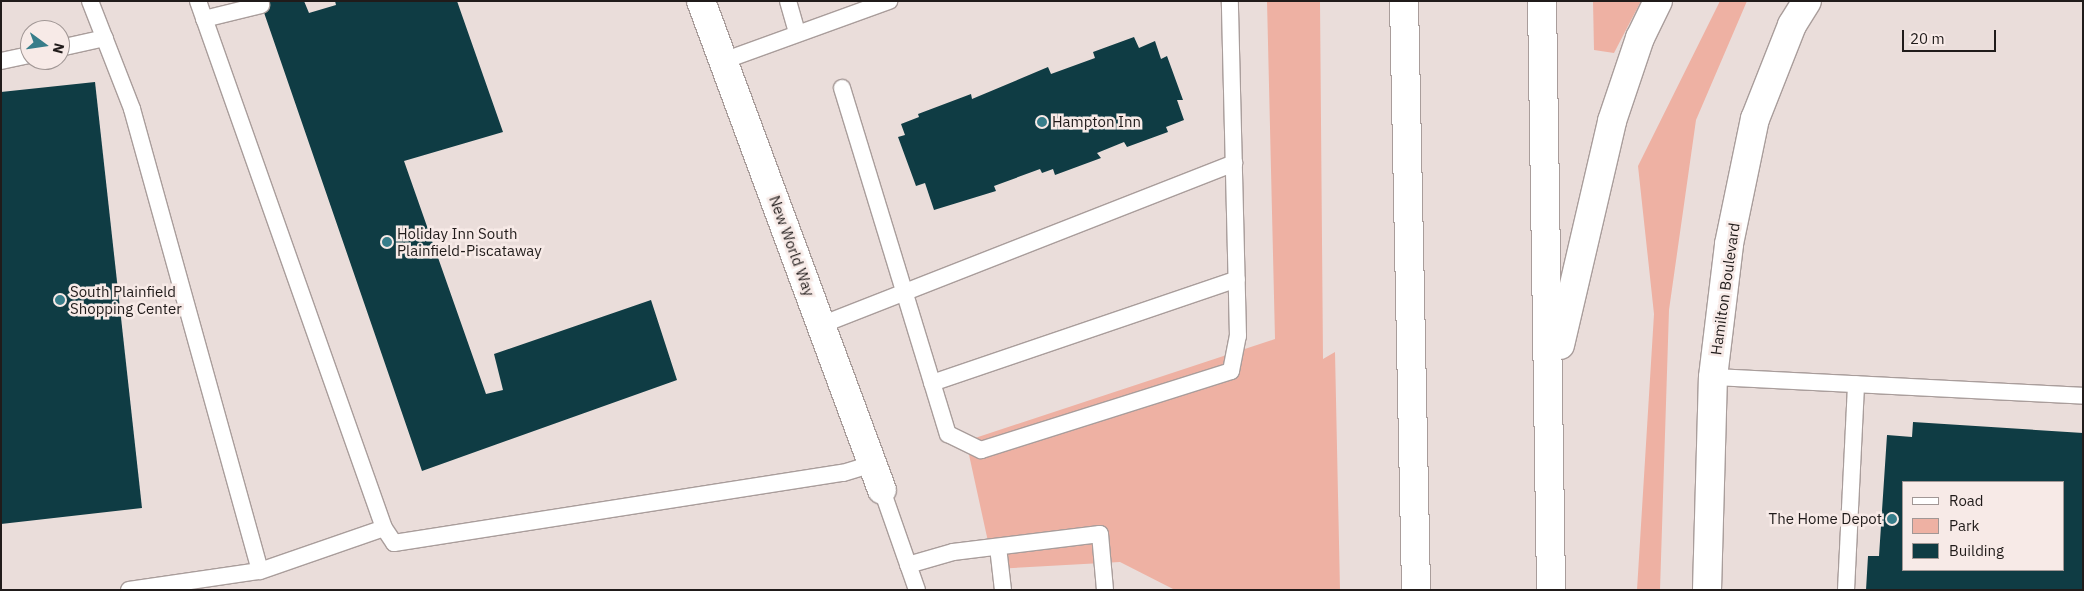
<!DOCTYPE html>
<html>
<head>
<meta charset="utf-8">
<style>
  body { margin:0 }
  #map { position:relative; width:2084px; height:591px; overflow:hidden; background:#eaddda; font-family:"IBM Plex Sans",sans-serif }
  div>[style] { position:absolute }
  .green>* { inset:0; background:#eeb1a3 }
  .building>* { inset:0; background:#0f3c44 }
  .roads { filter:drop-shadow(1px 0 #a99d9b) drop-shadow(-1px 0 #a99d9b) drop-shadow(0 1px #a99d9b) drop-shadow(0 -1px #a99d9b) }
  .service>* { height:16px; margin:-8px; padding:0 8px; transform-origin:8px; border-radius:8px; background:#fff }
  .minor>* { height:28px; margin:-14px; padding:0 14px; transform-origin:14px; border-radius:14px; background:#fff }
  .tertiary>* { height:28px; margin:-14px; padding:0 14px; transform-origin:14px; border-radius:14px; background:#fff }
  .motorway>* { height:28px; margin:-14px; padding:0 14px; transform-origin:14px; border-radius:14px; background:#fff }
  .dots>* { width:14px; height:14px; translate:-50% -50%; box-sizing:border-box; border:2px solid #f7eae7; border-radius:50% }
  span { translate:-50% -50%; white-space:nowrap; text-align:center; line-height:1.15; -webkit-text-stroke:5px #f7eae7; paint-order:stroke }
  .poi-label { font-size:15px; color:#201b1a }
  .left { translate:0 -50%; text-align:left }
  .right { translate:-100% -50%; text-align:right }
  .street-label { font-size:15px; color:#201b1a }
  .frame { position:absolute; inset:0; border:2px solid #201b1a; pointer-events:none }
  .legend { position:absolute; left:1902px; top:481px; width:162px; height:90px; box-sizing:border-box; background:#f7eae7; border:1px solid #a19795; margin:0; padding:6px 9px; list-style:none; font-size:15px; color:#201b1a }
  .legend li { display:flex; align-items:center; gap:10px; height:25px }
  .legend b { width:25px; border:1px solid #a19795 }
  .north { position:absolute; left:20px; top:20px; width:50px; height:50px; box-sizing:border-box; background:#f7eae7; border:1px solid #a19795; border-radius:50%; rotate:104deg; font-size:14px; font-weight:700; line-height:20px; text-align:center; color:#201b1a }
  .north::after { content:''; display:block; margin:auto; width:18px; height:22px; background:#377d8a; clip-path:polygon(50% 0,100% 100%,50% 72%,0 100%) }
  .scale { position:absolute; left:1902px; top:30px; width:94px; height:22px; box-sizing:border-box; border:2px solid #201b1a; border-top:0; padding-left:6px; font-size:15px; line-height:18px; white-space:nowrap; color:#201b1a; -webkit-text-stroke:4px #f7eae7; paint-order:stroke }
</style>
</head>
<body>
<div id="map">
  <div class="green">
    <div style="clip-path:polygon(1267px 1px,1320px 1px,1323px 359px,1335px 352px,1340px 590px,1175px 590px,1120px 562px,994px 569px,966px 441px,1275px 339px)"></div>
    <div style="clip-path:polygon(1593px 1px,1641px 1px,1614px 53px,1594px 50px)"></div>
    <div style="clip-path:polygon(1720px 1px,1747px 1px,1696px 120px,1669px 310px,1660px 590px,1637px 590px,1654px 314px,1638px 166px)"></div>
  </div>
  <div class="building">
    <div style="clip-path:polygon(260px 1px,304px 1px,309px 13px,336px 5px,335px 1px,457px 1px,503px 132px,404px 161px,486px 394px,503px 390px,494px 354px,651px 300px,677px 380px,422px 471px)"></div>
    <div style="clip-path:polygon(1134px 37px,1139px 48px,1155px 41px,1161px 59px,1167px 56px,1183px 100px,1177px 100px,1184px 120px,1166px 127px,1168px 132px,1127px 147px,1124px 142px,1097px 153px,1101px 158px,1055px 175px,1053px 169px,1042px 173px,1040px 169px,994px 186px,996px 191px,934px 210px,925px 183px,916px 186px,898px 137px,905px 135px,901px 124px,919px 117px,918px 114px,971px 94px,972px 99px,1048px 67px,1051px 74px,1095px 58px,1093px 52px)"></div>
    <div style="clip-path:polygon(95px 82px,142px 508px,1px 524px,1px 92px)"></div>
    <div style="clip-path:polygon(evenodd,1913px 422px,2083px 433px,2083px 590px,1866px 590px,1868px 556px,1879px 556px,1887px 435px,1912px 437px,1913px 422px,1903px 482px,2063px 482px,2063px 570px,1903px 570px,1903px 482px)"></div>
  </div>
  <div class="roads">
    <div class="service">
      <div style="left:90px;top:1px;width:116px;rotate:68.7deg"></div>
      <div style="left:132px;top:109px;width:479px;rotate:74.5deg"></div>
      <div style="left:198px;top:1px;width:559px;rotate:70.56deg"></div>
      <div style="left:384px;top:528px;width:18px;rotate:56deg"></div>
      <div style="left:394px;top:543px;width:454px;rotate:-8.9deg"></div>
      <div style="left:843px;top:473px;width:30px;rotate:-17deg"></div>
      <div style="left:788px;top:1px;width:32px;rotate:74deg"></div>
      <div style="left:204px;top:19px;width:59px;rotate:-13.8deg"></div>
      <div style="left:60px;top:48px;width:46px;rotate:-12.5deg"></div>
      <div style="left:1px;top:61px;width:30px;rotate:-12deg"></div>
      <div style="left:723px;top:61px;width:177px;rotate:-19.9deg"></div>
      <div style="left:842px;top:88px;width:362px;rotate:73deg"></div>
      <div style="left:948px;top:434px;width:37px;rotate:26deg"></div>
      <div style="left:981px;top:450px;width:262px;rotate:-17.5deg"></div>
      <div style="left:1231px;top:371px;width:36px;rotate:-79deg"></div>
      <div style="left:1238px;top:336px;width:335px;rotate:-91.4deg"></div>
      <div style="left:821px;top:325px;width:444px;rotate:-21.4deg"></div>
      <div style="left:1713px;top:377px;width:370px;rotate:2.9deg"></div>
      <div style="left:932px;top:383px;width:322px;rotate:-18.8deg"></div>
      <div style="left:882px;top:490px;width:106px;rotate:70.7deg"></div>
      <div style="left:998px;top:547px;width:43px;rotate:83.4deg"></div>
      <div style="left:908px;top:565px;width:47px;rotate:-16.1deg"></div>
      <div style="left:953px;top:552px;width:148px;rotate:-7deg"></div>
      <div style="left:1100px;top:534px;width:56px;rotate:84.9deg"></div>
      <div style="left:129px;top:590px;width:132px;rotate:-8.3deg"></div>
      <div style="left:260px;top:571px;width:131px;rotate:-19.1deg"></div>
      <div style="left:1846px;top:590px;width:206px;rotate:-87.2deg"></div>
    </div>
    <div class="minor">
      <div style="left:701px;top:1px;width:521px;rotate:69.69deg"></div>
    </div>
    <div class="tertiary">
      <div style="left:1707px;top:590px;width:213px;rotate:-88.4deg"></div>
      <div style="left:1713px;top:377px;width:134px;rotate:-83.1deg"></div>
      <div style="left:1729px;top:244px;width:128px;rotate:-78.3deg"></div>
      <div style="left:1755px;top:119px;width:101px;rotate:-68.5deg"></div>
      <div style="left:1792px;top:25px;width:28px;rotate:-58deg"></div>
    </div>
    <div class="motorway">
      <div style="left:1404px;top:1px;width:589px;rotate:88.83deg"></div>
      <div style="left:1542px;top:1px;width:589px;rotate:89.12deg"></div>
      <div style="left:1560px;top:345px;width:230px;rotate:-76.9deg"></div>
      <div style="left:1612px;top:121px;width:88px;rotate:-71.4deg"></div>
      <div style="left:1640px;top:38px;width:41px;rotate:-64.1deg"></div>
    </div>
  </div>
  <div class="dots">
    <div style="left:1042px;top:122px;background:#377d8a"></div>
    <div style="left:387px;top:242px;background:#377d8a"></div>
    <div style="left:60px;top:300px;background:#377d8a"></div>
    <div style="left:1892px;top:519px;background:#377d8a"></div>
  </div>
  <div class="poi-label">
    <span class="left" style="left:1052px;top:122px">Hampton Inn</span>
    <span class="left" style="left:397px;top:242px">Holiday Inn South<br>Plainfield-Piscataway</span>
    <span class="left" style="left:70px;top:300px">South Plainfield<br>Shopping Center</span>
    <span class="right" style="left:1882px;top:519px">The Home Depot</span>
  </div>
  <div class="street-label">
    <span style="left:792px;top:246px;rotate:70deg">New World Way</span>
    <span style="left:1725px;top:289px;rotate:-82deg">Hamilton Boulevard</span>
  </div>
  <div class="frame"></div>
  <ul class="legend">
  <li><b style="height:6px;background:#fff"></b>Road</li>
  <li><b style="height:14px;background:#eeb1a3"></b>Park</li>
  <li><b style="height:14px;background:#0f3c44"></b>Building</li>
  </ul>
  <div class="north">N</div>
  <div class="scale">20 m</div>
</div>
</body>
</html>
